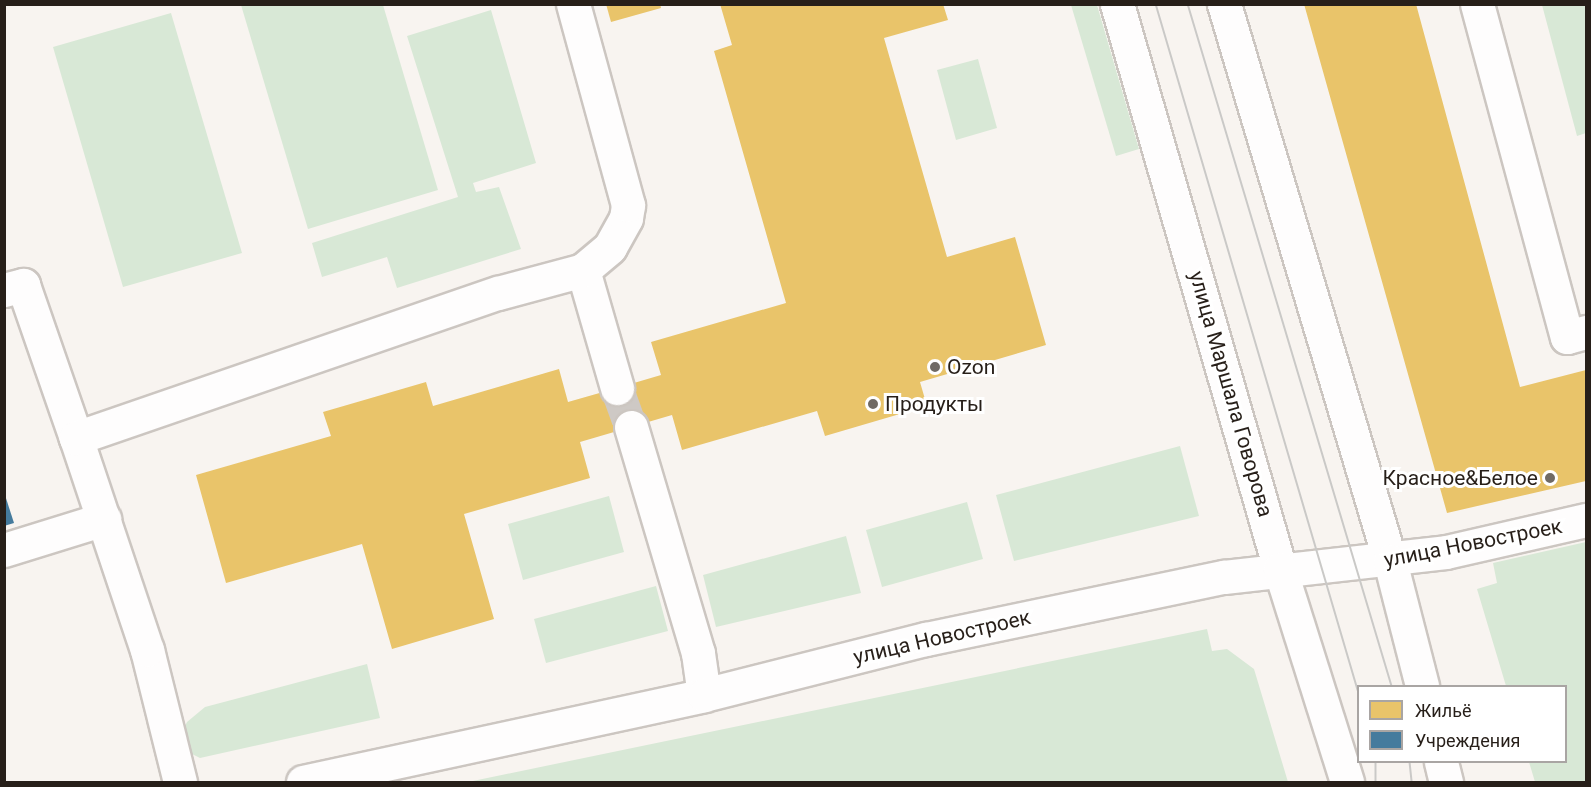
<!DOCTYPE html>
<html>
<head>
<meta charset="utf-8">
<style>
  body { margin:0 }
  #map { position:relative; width:1591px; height:787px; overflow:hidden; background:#f8f4f0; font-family:Roboto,sans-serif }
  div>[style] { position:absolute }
  .green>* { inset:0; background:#d8e8d6 }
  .homes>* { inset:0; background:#e9c46a }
  .public>* { inset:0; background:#457b9d }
  .minor-tunnel>* { height:33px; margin-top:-16.5px; transform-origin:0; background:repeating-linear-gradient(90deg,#cec9c5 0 33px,transparent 0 49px) }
  .roads { filter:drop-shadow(2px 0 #ccc6c1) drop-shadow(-2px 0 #ccc6c1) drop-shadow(0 2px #ccc6c1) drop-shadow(0 -2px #ccc6c1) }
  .minor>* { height:33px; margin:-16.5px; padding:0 16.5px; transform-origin:16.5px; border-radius:16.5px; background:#fefdfd }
  .major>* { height:33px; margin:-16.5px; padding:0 16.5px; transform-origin:16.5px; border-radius:16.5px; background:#fefdfd }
  .tram>* { height:1.5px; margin:-0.75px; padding:0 0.75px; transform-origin:0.75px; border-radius:0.75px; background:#cac9c7 }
  .dots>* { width:16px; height:16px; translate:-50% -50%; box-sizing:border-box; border:3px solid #fff; border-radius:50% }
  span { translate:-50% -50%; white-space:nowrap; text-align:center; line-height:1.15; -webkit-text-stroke:6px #fff; paint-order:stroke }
  .poi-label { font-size:21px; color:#271f19 }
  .left { translate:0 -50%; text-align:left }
  .right { translate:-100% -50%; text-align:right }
  .street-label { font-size:21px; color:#271f19 }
  .frame { position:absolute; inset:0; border:6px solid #271f19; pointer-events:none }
  .legend { position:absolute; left:1357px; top:685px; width:210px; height:78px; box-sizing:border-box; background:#fff; border:2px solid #a9a5a3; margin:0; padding:8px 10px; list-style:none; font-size:18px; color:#271f19 }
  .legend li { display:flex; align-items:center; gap:12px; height:30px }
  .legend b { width:30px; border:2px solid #a9a5a3 }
</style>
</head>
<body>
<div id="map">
  <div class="green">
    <div style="clip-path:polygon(241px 5px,383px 5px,438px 190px,308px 229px)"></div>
    <div style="clip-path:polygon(1071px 5px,1097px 5px,1139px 149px,1116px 156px)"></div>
    <div style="clip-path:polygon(1542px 5px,1586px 5px,1586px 133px,1577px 136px)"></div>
    <div style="clip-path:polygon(491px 10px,536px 163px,473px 183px,476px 192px,499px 187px,521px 249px,397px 288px,387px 257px,322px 277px,312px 243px,458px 197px,407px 36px)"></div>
    <div style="clip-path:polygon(171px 13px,242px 253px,123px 287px,53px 47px)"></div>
    <div style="clip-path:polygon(978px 59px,997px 128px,956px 140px,937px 70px)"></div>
    <div style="clip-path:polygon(1180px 446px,1199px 516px,1014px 561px,996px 495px)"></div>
    <div style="clip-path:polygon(609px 496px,624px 552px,523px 580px,508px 524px)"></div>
    <div style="clip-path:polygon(967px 502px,983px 559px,882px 587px,866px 530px)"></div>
    <div style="clip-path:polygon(846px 536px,861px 593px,716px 627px,703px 575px)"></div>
    <div style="clip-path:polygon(1586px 542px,1586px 782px,1535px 782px,1529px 762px,1566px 762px,1566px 686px,1506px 686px,1477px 589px,1497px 583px,1493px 563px)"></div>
    <div style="clip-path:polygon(656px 586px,668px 631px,546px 663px,534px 619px)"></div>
    <div style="clip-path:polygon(1207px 629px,1212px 651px,1227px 649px,1254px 669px,1288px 782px,468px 782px)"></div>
    <div style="clip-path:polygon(367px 664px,380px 718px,200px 758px,190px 753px,181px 734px,187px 722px,205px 707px)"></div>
  </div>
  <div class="homes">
    <div style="clip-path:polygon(606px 4px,660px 4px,661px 8px,611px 22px)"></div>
    <div style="clip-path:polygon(720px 4px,943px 4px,948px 20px,884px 38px,947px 257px,1015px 237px,1046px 345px,920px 382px,927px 406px,825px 436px,817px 411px,682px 450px,672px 415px,580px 442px,590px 478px,464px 514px,494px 619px,392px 649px,362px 544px,226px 583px,196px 475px,331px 436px,323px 412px,426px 382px,433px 406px,559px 369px,568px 402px,617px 388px,661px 375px,651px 342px,786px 303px,714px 51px,732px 45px)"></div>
    <div style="clip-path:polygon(1304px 4px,1416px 4px,1520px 387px,1586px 370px,1586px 481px,1447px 513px)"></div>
  </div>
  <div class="public">
    <div style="clip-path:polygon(4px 492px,14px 523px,4px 526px)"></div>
  </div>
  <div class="minor-tunnel">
    <div style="left:617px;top:388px;width:41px;rotate:70.3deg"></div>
  </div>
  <div class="roads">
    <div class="minor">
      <div style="left:1477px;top:4px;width:345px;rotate:74.9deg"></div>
      <div style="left:1567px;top:337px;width:20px;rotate:-15deg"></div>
      <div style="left:583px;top:270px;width:123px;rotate:73.9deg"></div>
      <div style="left:4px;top:290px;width:20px;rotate:-15deg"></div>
      <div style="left:23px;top:285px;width:162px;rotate:70.9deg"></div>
      <div style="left:631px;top:427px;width:236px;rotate:73.5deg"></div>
      <div style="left:698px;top:653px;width:42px;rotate:81.9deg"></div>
      <div style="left:4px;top:550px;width:105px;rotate:-17.2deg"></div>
      <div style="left:180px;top:782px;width:136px;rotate:-104deg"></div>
      <div style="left:147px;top:650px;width:224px;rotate:-108.5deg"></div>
      <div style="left:76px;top:438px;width:446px;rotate:-19deg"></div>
      <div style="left:498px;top:293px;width:88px;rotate:-15.1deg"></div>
      <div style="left:583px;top:270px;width:35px;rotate:-40deg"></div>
      <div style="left:610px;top:247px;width:33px;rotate:-61deg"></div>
      <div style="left:626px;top:218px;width:13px;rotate:-81deg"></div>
      <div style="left:628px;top:205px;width:208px;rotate:-105.3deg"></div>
      <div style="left:303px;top:782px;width:410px;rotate:-12.2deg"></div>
      <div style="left:704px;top:695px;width:229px;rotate:-14.2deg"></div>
      <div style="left:926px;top:639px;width:304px;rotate:-11.8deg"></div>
      <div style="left:1224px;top:577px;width:223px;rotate:-6.4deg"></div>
      <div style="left:1446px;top:552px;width:144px;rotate:-12.9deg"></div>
    </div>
    <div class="major">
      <div style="left:1117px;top:4px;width:588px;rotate:73.91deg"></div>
      <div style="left:1280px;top:569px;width:223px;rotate:72.5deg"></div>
      <div style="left:1224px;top:4px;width:581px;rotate:73.4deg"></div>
      <div style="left:1390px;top:561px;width:129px;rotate:75.6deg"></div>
      <div style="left:1441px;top:762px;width:21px;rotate:76deg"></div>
    </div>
  </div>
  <div class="tram">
    <div style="left:1156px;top:4px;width:715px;rotate:73.59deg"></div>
    <div style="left:1188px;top:4px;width:712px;rotate:73.35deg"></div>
    <div style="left:1376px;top:762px;width:20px;rotate:90deg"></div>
    <div style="left:1410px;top:762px;width:20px;rotate:84deg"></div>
  </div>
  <div class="dots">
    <div style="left:935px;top:367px;background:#706a64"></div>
    <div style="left:873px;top:404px;background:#706a64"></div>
    <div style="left:1550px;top:478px;background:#706a64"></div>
  </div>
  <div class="poi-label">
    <span class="left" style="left:947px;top:367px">Ozon</span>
    <span class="left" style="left:885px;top:404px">Продукты</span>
    <span class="right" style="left:1538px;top:478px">Красное&amp;Белое</span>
  </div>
  <div class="street-label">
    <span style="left:1231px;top:394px;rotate:74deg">улица Маршала Говорова</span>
    <span style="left:1473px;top:543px;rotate:-11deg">улица Новостроек</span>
    <span style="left:942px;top:637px;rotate:-13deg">улица Новостроек</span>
  </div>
  <div class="frame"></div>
  <ul class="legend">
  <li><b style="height:16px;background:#e9c46a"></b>Жильё</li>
  <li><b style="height:16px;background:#457b9d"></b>Учреждения</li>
  </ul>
</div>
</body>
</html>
